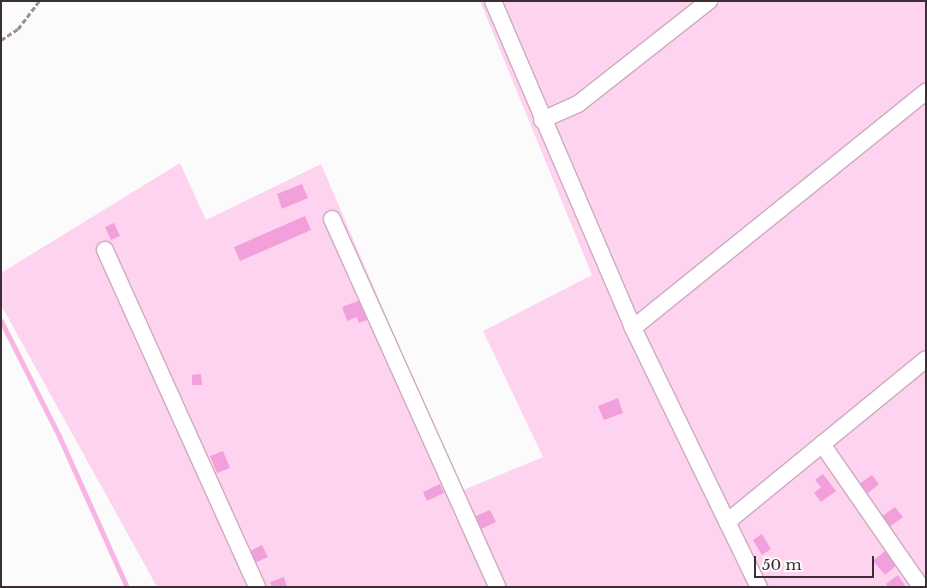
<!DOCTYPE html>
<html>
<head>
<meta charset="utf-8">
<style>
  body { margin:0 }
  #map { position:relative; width:927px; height:588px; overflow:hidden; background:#fbfbfb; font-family:"Libre Baskerville",serif }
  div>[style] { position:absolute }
  .green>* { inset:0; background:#fed3f0 }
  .stream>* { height:5px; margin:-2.5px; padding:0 2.5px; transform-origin:2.5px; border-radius:2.5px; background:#f8b5e4 }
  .building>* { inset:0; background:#f2a0db }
  .path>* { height:3px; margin-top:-1.5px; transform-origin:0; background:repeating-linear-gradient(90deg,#979195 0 5px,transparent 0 7.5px) }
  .roads { filter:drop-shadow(1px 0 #ccabc1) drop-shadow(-1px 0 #ccabc1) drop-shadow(0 1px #ccabc1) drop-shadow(0 -1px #ccabc1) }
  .minor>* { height:16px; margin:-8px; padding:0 8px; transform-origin:8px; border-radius:8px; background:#fff }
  span { translate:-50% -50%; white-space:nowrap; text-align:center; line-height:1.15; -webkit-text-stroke:4.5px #fbfbfb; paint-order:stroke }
  .frame { position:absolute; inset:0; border:2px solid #3b2e37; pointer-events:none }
  .scale { position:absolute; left:754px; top:556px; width:120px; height:22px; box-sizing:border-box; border:2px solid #3b2e37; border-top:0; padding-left:6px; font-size:15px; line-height:18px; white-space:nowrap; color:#3b2e37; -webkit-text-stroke:4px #fbfbfb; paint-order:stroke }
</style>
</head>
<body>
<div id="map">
  <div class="green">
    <div style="clip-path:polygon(480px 1px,926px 1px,926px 587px,157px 587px,1px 305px,1px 273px,180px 163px,206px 220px,321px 164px,461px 491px,543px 457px,483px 331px,592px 275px)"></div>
  </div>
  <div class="stream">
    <div style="left:1px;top:321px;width:129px;rotate:63.2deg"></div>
    <div style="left:59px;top:436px;width:166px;rotate:65.8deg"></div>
  </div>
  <div class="building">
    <div style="clip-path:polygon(302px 184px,308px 198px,282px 209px,277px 194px)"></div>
    <div style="clip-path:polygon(305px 216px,311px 230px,240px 261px,234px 247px)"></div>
    <div style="clip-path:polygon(114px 223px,120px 236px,111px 240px,105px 227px)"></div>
    <div style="clip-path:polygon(363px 299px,370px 319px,359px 323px,357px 317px,347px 321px,342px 307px)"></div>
    <div style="clip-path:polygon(201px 374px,202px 385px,192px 385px,192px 375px)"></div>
    <div style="clip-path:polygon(618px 398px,623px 413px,604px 420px,598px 406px)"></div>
    <div style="clip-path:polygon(223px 451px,230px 468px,217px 473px,210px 456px)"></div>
    <div style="clip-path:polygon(823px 474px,836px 491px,821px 502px,814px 493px,821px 487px,815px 480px)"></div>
    <div style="clip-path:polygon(872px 475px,879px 484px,867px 494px,859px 484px)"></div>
    <div style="clip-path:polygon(440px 484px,444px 493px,427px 501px,423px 492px)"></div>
    <div style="clip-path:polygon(895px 507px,903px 517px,888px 528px,881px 517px)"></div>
    <div style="clip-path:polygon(490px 510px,496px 522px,479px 530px,474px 517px)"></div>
    <div style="clip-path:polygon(762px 534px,771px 549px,762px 555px,753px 540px)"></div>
    <div style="clip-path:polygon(262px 545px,268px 557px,255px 563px,250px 551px)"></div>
    <div style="clip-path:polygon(885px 551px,897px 565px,885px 575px,873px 561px)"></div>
    <div style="clip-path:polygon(898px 575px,906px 587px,888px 587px,886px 584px)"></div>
    <div style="clip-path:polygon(284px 577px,287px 587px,272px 587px,270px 582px)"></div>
  </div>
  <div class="path">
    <div style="left:1px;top:40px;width:20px;rotate:-33deg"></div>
    <div style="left:18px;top:29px;width:35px;rotate:-53deg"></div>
  </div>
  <div class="roads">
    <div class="minor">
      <div style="left:493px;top:1px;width:356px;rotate:66.8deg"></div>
      <div style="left:633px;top:328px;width:288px;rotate:64.1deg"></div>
      <div style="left:542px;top:120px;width:39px;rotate:-24deg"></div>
      <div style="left:578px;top:104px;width:167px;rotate:-38.2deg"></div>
      <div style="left:332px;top:219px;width:403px;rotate:65.8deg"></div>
      <div style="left:105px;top:250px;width:370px;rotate:65.7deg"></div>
      <div style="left:633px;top:328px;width:376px;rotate:-38.9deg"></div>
      <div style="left:822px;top:444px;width:174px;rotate:55.3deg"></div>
      <div style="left:727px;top:522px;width:257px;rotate:-39.3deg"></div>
    </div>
  </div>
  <div class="frame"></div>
  <div class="scale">50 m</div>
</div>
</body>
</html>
